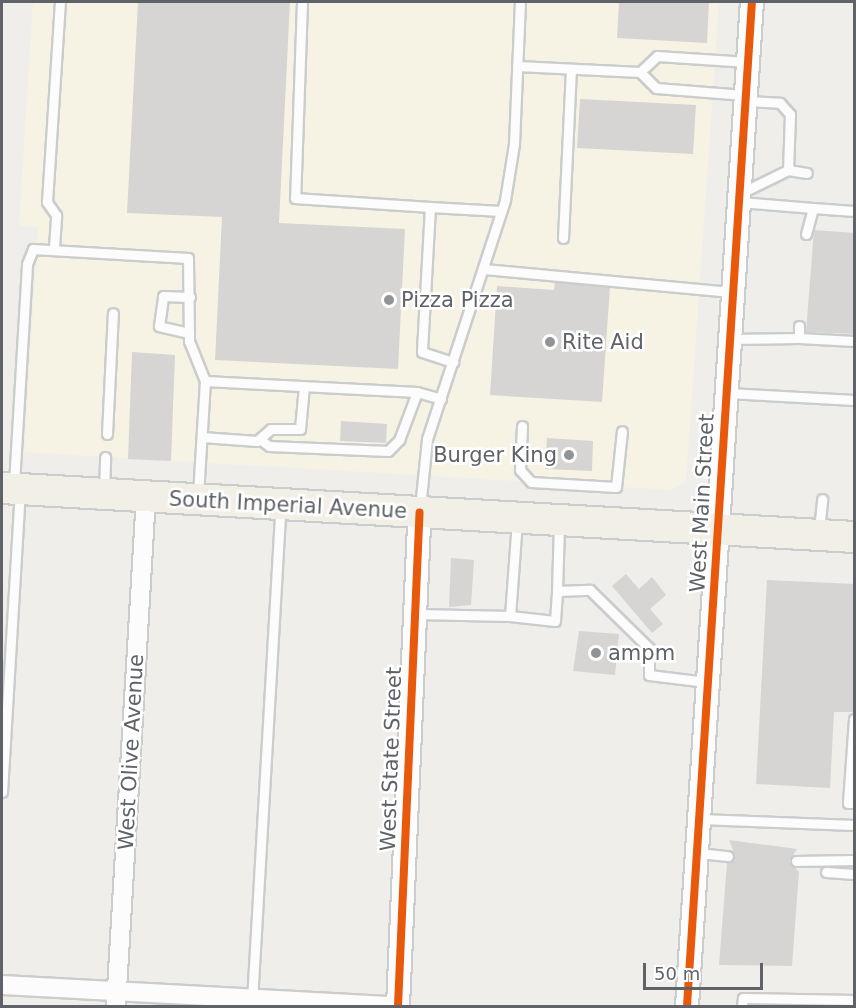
<!DOCTYPE html>
<html>
<head>
<meta charset="utf-8">
<style>
  body { margin:0 }
  #map { position:relative; width:856px; height:1008px; overflow:hidden; background:#efeeea; font-family:"DejaVu Sans",sans-serif }
  div>[style] { position:absolute }
  .commercial>* { inset:0; background:#f7f3e4 }
  .building>* { inset:0; background:#d6d5d3 }
  .roads { filter:drop-shadow(2px 0 #cbcccc) drop-shadow(-2px 0 #cbcccc) drop-shadow(0 2px #cbcccc) drop-shadow(0 -2px #cbcccc) }
  .service>* { height:9px; margin:-4.5px; padding:0 4.5px; transform-origin:4.5px; border-radius:4.5px; background:#fdfcfc }
  .minor>* { height:18px; margin:-9px; padding:0 9px; transform-origin:9px; border-radius:9px; background:#fdfcfc }
  .tertiary>* { height:22px; margin:-11px; padding:0 11px; transform-origin:11px; border-radius:11px; background:#fdfcfc }
  .trunk>* { height:30px; margin:-15px; padding:0 15px; transform-origin:15px; border-radius:15px; background:#f2f0e6 }
  .cycleway>* { height:8px; margin:-4px; padding:0 4px; transform-origin:4px; border-radius:4px; background:#e8590c }
  .dots>* { width:16px; height:16px; translate:-50% -50%; box-sizing:border-box; border:3px solid #fff; border-radius:50% }
  span { translate:-50% -50%; white-space:nowrap; text-align:center; line-height:1.15; -webkit-text-stroke:5px #fff; paint-order:stroke }
  .poi-label { font-size:21px; color:#5f6368 }
  .left { translate:0 -50%; text-align:left }
  .right { translate:-100% -50%; text-align:right }
  .street-label { font-size:21px; color:#5f6368 }
  .frame { position:absolute; inset:0; border:3px solid #5f6368; pointer-events:none }
  .scale { position:absolute; left:643px; top:963px; width:120px; height:27px; box-sizing:border-box; border:3px solid #5f6368; border-top:0; padding-left:8px; font-size:18px; line-height:21px; white-space:nowrap; color:#5f6368; -webkit-text-stroke:4px #fff; paint-order:stroke }
</style>
</head>
<body>
<div id="map">
  <div class="commercial">
    <div style="clip-path:polygon(33px 2px,719px 2px,686px 481px,671px 490px,24px 452px,38px 227px,19px 226px)"></div>
  </div>
  <div class="building">
    <div style="clip-path:polygon(138px 2px,290px 2px,279px 223px,405px 229px,398px 369px,215px 360px,222px 217px,127px 213px)"></div>
    <div style="clip-path:polygon(619px 2px,709px 2px,707px 43px,617px 38px)"></div>
    <div style="clip-path:polygon(580px 99px,696px 105px,693px 154px,577px 148px)"></div>
    <div style="clip-path:polygon(814px 230px,855px 233px,855px 334px,806px 332px)"></div>
    <div style="clip-path:polygon(555px 282px,610px 287px,602px 402px,490px 395px,497px 286px,554px 290px)"></div>
    <div style="clip-path:polygon(132px 352px,175px 355px,171px 461px,128px 459px)"></div>
    <div style="clip-path:polygon(341px 421px,387px 424px,386px 443px,340px 441px)"></div>
    <div style="clip-path:polygon(547px 438px,593px 441px,592px 471px,545px 469px)"></div>
    <div style="clip-path:polygon(451px 558px,474px 560px,471px 605px,449px 607px)"></div>
    <div style="clip-path:polygon(626px 574px,639px 589px,652px 577px,666px 595px,650px 609px,663px 624px,652px 633px,612px 586px)"></div>
    <div style="clip-path:polygon(767px 580px,855px 584px,855px 712px,834px 712px,830px 788px,756px 784px)"></div>
    <div style="clip-path:polygon(579px 631px,619px 634px,615px 675px,573px 671px)"></div>
    <div style="clip-path:polygon(729px 840px,797px 849px,789px 861px,799px 872px,792px 966px,719px 965px,727px 863px,735px 856px)"></div>
  </div>
  <div class="roads">
    <div class="service">
      <div style="left:302px;top:2px;width:196px;rotate:92deg"></div>
      <div style="left:295px;top:198px;width:135px;rotate:3.8deg"></div>
      <div style="left:430px;top:207px;width:145px;rotate:93.2deg"></div>
      <div style="left:422px;top:352px;width:33px;rotate:18deg"></div>
      <div style="left:517px;top:66px;width:123px;rotate:2.8deg"></div>
      <div style="left:744px;top:95px;width:88px;rotate:-175.5deg"></div>
      <div style="left:656px;top:88px;width:23px;rotate:-135deg"></div>
      <div style="left:640px;top:72px;width:23px;rotate:-43deg"></div>
      <div style="left:657px;top:56px;width:91px;rotate:3.8deg"></div>
      <div style="left:746px;top:101px;width:34px;rotate:3deg"></div>
      <div style="left:780px;top:103px;width:15px;rotate:48deg"></div>
      <div style="left:790px;top:114px;width:56px;rotate:92deg"></div>
      <div style="left:741px;top:193px;width:52px;rotate:-26.1deg"></div>
      <div style="left:788px;top:170px;width:19px;rotate:9deg"></div>
      <div style="left:740px;top:202px;width:73px;rotate:4.7deg"></div>
      <div style="left:813px;top:208px;width:27px;rotate:105deg"></div>
      <div style="left:430px;top:207px;width:71px;rotate:3.2deg"></div>
      <div style="left:813px;top:208px;width:41px;rotate:4.2deg"></div>
      <div style="left:563px;top:238px;width:169px;rotate:-87.3deg"></div>
      <div style="left:54px;top:247px;width:32px;rotate:-86deg"></div>
      <div style="left:56px;top:215px;width:16px;rotate:-125deg"></div>
      <div style="left:47px;top:202px;width:200px;rotate:-86.3deg"></div>
      <div style="left:483px;top:269px;width:250px;rotate:5.3deg"></div>
      <div style="left:189px;top:333px;width:31px;rotate:-167deg"></div>
      <div style="left:159px;top:326px;width:30px;rotate:-82deg"></div>
      <div style="left:163px;top:296px;width:27px;rotate:2deg"></div>
      <div style="left:799px;top:338px;width:55px;rotate:3.1deg"></div>
      <div style="left:732px;top:339px;width:67px;rotate:-0.9deg"></div>
      <div style="left:799px;top:338px;width:12px;rotate:-90deg"></div>
      <div style="left:728px;top:393px;width:126px;rotate:3.2deg"></div>
      <div style="left:522px;top:426px;width:44px;rotate:92.6deg"></div>
      <div style="left:520px;top:470px;width:16px;rotate:47deg"></div>
      <div style="left:531px;top:482px;width:85px;rotate:3.4deg"></div>
      <div style="left:616px;top:487px;width:56px;rotate:-83.9deg"></div>
      <div style="left:107px;top:434px;width:121px;rotate:-87.2deg"></div>
      <div style="left:202px;top:437px;width:55px;rotate:4.2deg"></div>
      <div style="left:257px;top:441px;width:18px;rotate:-41deg"></div>
      <div style="left:271px;top:429px;width:29px"></div>
      <div style="left:300px;top:429px;width:43px;rotate:-84.7deg"></div>
      <div style="left:261px;top:440px;width:10px;rotate:37deg"></div>
      <div style="left:269px;top:446px;width:119px;rotate:2.4deg"></div>
      <div style="left:388px;top:451px;width:16px;rotate:-45deg"></div>
      <div style="left:399px;top:440px;width:51px;rotate:-69.4deg"></div>
      <div style="left:14px;top:484px;width:220px;rotate:-86.6deg"></div>
      <div style="left:27px;top:264px;width:16px;rotate:-68deg"></div>
      <div style="left:33px;top:249px;width:155px;rotate:3.3deg"></div>
      <div style="left:188px;top:258px;width:83px;rotate:89.3deg"></div>
      <div style="left:189px;top:341px;width:43px;rotate:68.2deg"></div>
      <div style="left:104px;top:491px;width:34px;rotate:-88deg"></div>
      <div style="left:198px;top:495px;width:114px;rotate:-86.5deg"></div>
      <div style="left:205px;top:381px;width:212px;rotate:3deg"></div>
      <div style="left:417px;top:392px;width:25px;rotate:16deg"></div>
      <div style="left:420px;top:508px;width:69px;rotate:-84.2deg"></div>
      <div style="left:427px;top:439px;width:251px;rotate:-71.9deg"></div>
      <div style="left:505px;top:200px;width:57px;rotate:-80.9deg"></div>
      <div style="left:514px;top:144px;width:142px;rotate:-87.6deg"></div>
      <div style="left:559px;top:524px;width:67px;rotate:91.7deg"></div>
      <div style="left:557px;top:591px;width:33px;rotate:-2deg"></div>
      <div style="left:590px;top:590px;width:83px;rotate:44.5deg"></div>
      <div style="left:649px;top:648px;width:27px;rotate:90deg"></div>
      <div style="left:649px;top:675px;width:58px;rotate:6.9deg"></div>
      <div style="left:819px;top:530px;width:31px;rotate:-84deg"></div>
      <div style="left:415px;top:614px;width:95px;rotate:1.2deg"></div>
      <div style="left:510px;top:616px;width:95px;rotate:-85.8deg"></div>
      <div style="left:510px;top:616px;width:45px;rotate:6.3deg"></div>
      <div style="left:555px;top:621px;width:30px;rotate:-86deg"></div>
      <div style="left:854px;top:719px;width:84px;rotate:94.1deg"></div>
      <div style="left:848px;top:803px;width:6px"></div>
      <div style="left:2px;top:792px;width:301px;rotate:-86.6deg"></div>
      <div style="left:700px;top:819px;width:154px;rotate:2.2deg"></div>
      <div style="left:698px;top:853px;width:30px;rotate:6deg"></div>
      <div style="left:796px;top:861px;width:58px;rotate:-1deg"></div>
      <div style="left:826px;top:872px;width:28px;rotate:4deg"></div>
      <div style="left:252px;top:1001px;width:493px;rotate:-86.7deg"></div>
      <div style="left:742px;top:1006px;width:8px;rotate:-83deg"></div>
      <div style="left:743px;top:998px;width:111px;rotate:1deg"></div>
    </div>
    <div class="minor">
      <div style="left:2px;top:985px;width:391px;rotate:3.1deg"></div>
      <div style="left:116px;top:1006px;width:510px;rotate:-86.63deg"></div>
    </div>
    <div class="tertiary">
      <div style="left:398px;top:1006px;width:494px;rotate:-87.5deg"></div>
      <div style="left:687px;top:1006px;width:1006px;rotate:-86.3deg"></div>
    </div>
    <div class="trunk">
      <div style="left:2px;top:488px;width:853px;rotate:3.29deg"></div>
    </div>
  </div>
  <div class="cycleway">
    <div style="left:398px;top:1006px;width:494px;rotate:-87.5deg"></div>
    <div style="left:687px;top:1006px;width:1006px;rotate:-86.3deg"></div>
  </div>
  <div class="dots">
    <div style="left:389px;top:300px;background:#919496"></div>
    <div style="left:550px;top:342px;background:#919496"></div>
    <div style="left:569px;top:455px;background:#919496"></div>
    <div style="left:596px;top:653px;background:#919496"></div>
  </div>
  <div class="poi-label">
    <span class="left" style="left:401px;top:300px">Pizza Pizza</span>
    <span class="left" style="left:562px;top:342px">Rite Aid</span>
    <span class="right" style="left:557px;top:455px">Burger King</span>
    <span class="left" style="left:608px;top:653px">ampm</span>
  </div>
  <div class="street-label">
    <span style="left:702px;top:503px;rotate:-87deg">West Main Street</span>
    <span style="left:288px;top:505px;rotate:3deg">South Imperial Avenue</span>
    <span style="left:131px;top:752px;rotate:-87deg">West Olive Avenue</span>
    <span style="left:391px;top:759px;rotate:-88deg">West State Street</span>
  </div>
  <div class="frame"></div>
  <div class="scale">50 m</div>
</div>
</body>
</html>
